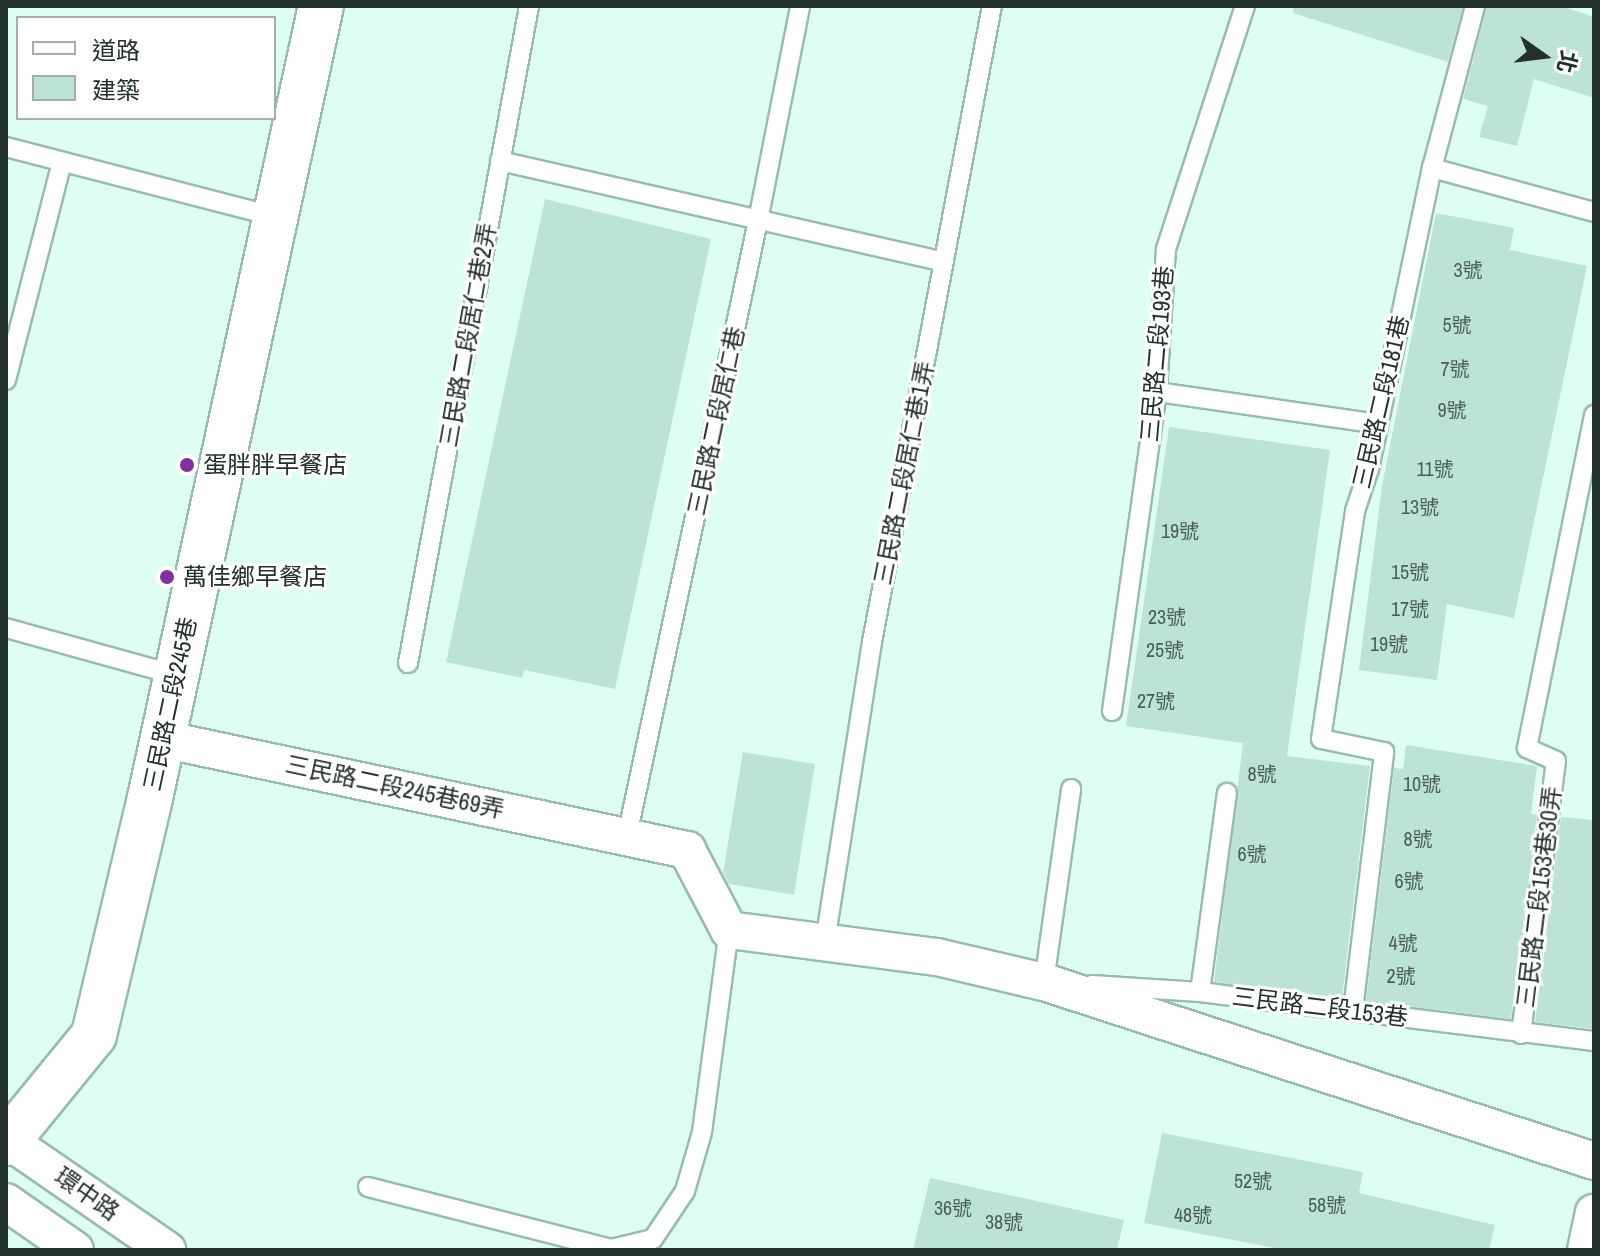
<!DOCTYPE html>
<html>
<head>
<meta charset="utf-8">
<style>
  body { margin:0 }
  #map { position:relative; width:1600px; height:1256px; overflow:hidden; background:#dffef3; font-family:"Archivo Narrow","Noto Sans TC",sans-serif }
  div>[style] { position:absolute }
  .building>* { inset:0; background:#bde3d6 }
  .roads { filter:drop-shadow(2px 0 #97bcaf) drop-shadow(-2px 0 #97bcaf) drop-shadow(0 2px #97bcaf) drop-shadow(0 -2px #97bcaf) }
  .lane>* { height:18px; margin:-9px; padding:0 9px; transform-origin:9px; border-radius:9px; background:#fff }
  .street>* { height:36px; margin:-18px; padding:0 18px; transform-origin:18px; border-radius:18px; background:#fff }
  .secondary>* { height:44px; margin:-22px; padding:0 22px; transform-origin:22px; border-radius:22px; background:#fff }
  .dots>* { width:22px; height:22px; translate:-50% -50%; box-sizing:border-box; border:4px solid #fff; border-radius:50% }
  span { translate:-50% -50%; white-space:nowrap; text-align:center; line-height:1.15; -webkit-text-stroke:6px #fff; paint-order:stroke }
  .number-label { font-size:20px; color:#4a5e56 }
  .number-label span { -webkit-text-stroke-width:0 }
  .street-label { font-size:24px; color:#23312c }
  .poi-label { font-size:24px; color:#23312c }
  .left { translate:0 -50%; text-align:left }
  .frame { position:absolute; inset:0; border:8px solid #23312c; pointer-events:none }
  .legend { position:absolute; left:16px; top:16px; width:260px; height:104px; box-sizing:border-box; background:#fff; border:2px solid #a7adab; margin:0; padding:10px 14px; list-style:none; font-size:24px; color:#23312c }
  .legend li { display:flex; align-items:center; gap:16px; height:40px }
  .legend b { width:40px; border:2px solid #a7adab }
  .north { position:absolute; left:1504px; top:16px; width:80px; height:80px; -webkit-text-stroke:6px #fff; paint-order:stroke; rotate:104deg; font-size:22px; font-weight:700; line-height:32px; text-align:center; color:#23312c }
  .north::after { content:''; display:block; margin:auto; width:28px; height:36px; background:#23312c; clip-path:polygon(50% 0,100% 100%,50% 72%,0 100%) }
</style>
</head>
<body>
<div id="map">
  <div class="building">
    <div style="clip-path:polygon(1294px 6px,1463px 6px,1448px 62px,1293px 13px)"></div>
    <div style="clip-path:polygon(1487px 6px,1561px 6px,1594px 17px,1594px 98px,1534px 79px,1517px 146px,1479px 137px,1488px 106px,1463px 99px)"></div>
    <div style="clip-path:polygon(545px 199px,711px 239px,615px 689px,524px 670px,522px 678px,446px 662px)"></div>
    <div style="clip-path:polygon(1436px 213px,1514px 228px,1510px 250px,1587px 266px,1514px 618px,1447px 604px,1437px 680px,1359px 670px,1382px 486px)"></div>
    <div style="clip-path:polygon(1169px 427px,1330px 450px,1287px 756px,1370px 766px,1342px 998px,1214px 982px,1243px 743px,1126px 726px)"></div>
    <div style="clip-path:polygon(1406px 745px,1537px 766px,1531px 814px,1537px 815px,1511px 1019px,1366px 1001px,1394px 768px,1403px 769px)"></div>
    <div style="clip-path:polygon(743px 752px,815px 764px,794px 895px,729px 884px,723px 873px)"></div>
    <div style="clip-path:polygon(1561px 817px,1594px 820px,1594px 1029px,1535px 1022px)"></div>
    <div style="clip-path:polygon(1162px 1133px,1363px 1172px,1359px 1193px,1495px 1225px,1489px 1250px,1285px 1250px,1144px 1223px)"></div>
    <div style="clip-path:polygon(930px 1178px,1124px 1220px,1117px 1250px,913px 1250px)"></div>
  </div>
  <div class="roads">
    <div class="lane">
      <div style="left:6px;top:147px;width:279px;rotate:14.5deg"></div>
      <div style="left:500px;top:161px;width:455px;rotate:12.8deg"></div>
      <div style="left:1432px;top:168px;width:168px;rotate:15.2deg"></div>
      <div style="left:6px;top:380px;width:225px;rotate:-75.6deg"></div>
      <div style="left:1157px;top:392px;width:223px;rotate:8.2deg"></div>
      <div style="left:6px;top:628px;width:176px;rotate:15.5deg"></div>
      <div style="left:408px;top:663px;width:668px;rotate:-79.56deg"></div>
      <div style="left:1112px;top:711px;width:322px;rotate:-82deg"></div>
      <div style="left:1157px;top:392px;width:143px;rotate:-86.4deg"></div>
      <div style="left:1166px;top:249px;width:256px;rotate:-72deg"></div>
      <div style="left:627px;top:836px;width:629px;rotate:-77.98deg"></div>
      <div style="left:758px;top:221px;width:219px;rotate:-78.9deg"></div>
      <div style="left:825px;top:942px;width:304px;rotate:-81.1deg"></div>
      <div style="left:872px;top:642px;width:647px;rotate:-79.32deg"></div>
      <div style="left:1051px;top:982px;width:7px;rotate:180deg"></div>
      <div style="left:1044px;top:982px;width:195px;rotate:-82deg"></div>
      <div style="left:1092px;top:985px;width:108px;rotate:3.7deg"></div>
      <div style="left:1200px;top:992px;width:397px;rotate:7.1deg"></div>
      <div style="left:1200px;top:992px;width:201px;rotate:-82.3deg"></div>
      <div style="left:1353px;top:1010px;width:260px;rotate:-83.1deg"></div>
      <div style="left:1384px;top:752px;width:64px;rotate:-168.3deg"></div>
      <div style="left:1321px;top:739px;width:231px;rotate:-81.5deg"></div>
      <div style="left:1355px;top:511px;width:44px;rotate:-71.6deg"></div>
      <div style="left:1369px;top:469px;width:308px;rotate:-78.2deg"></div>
      <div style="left:1432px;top:168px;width:168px;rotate:-75.1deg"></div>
      <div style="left:1521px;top:1034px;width:275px;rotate:-82.7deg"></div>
      <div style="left:1556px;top:761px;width:32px;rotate:-156deg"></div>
      <div style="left:1527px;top:748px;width:340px;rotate:-78.6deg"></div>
      <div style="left:368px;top:1187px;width:251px;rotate:14.3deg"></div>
      <div style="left:611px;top:1249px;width:43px;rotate:-13.4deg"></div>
      <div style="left:653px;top:1239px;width:58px;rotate:-56.3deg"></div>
      <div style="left:685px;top:1191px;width:61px;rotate:-73.9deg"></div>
      <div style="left:702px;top:1132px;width:204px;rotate:-82.4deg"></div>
    </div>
    <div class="street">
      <div style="left:162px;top:739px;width:537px;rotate:11.94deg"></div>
      <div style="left:687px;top:850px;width:90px;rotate:62.3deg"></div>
      <div style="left:729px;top:930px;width:210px;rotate:7.4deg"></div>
      <div style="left:937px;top:957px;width:110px;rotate:13.2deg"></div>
      <div style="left:1044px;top:982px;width:578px;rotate:18.03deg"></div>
      <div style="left:6px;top:1139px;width:196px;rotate:34.6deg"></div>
      <div style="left:6px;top:1202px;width:84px;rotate:34.8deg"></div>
      <div style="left:1586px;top:1250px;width:38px;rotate:-78deg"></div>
    </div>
    <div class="secondary">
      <div style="left:6px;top:1143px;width:139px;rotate:-50.8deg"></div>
      <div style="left:94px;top:1035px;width:244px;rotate:-76.7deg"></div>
      <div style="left:150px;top:798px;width:810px;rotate:-77.82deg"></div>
    </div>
  </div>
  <div class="dots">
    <div style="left:187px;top:465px;background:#8030a0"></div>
    <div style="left:167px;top:577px;background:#8030a0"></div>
  </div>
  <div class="number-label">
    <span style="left:1468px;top:269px">3號</span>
    <span style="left:1457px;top:324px">5號</span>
    <span style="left:1455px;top:368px">7號</span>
    <span style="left:1452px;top:409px">9號</span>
    <span style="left:1435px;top:468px">11號</span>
    <span style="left:1420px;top:506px">13號</span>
    <span style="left:1180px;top:530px">19號</span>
    <span style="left:1410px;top:571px">15號</span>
    <span style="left:1410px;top:608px">17號</span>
    <span style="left:1167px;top:616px">23號</span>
    <span style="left:1389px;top:643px">19號</span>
    <span style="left:1165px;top:649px">25號</span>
    <span style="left:1156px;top:700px">27號</span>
    <span style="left:1262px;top:773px">8號</span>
    <span style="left:1422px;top:783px">10號</span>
    <span style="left:1418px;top:838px">8號</span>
    <span style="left:1252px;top:853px">6號</span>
    <span style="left:1409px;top:880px">6號</span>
    <span style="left:1403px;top:942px">4號</span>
    <span style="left:1401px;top:975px">2號</span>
    <span style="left:1253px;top:1180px">52號</span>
    <span style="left:1327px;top:1204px">58號</span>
    <span style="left:953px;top:1207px">36號</span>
    <span style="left:1193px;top:1214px">48號</span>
    <span style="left:1004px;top:1221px">38號</span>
  </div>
  <div class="street-label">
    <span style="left:468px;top:335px;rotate:-80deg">三民路二段居仁巷2弄</span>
    <span style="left:1157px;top:354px;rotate:-85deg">三民路二段193巷</span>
    <span style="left:1381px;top:402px;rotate:-77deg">三民路二段181巷</span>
    <span style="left:716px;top:421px;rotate:-78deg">三民路二段居仁巷</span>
    <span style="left:904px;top:473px;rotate:-79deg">三民路二段居仁巷1弄</span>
    <span style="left:170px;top:704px;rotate:-78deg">三民路二段245巷</span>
    <span style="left:395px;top:787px;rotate:12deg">三民路二段245巷69弄</span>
    <span style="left:1539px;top:897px;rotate:-83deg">三民路二段153巷30弄</span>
    <span style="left:1320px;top:1007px;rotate:7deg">三民路二段153巷</span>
    <span style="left:87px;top:1194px;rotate:35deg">環中路</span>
  </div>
  <div class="poi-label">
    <span class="left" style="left:203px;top:465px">蛋胖胖早餐店</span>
    <span class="left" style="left:183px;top:577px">萬佳鄉早餐店</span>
  </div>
  <div class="frame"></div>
  <ul class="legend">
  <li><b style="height:10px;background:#fff"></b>道路</li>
  <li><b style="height:22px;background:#bde3d6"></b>建築</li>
  </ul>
  <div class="north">北</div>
</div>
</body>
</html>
